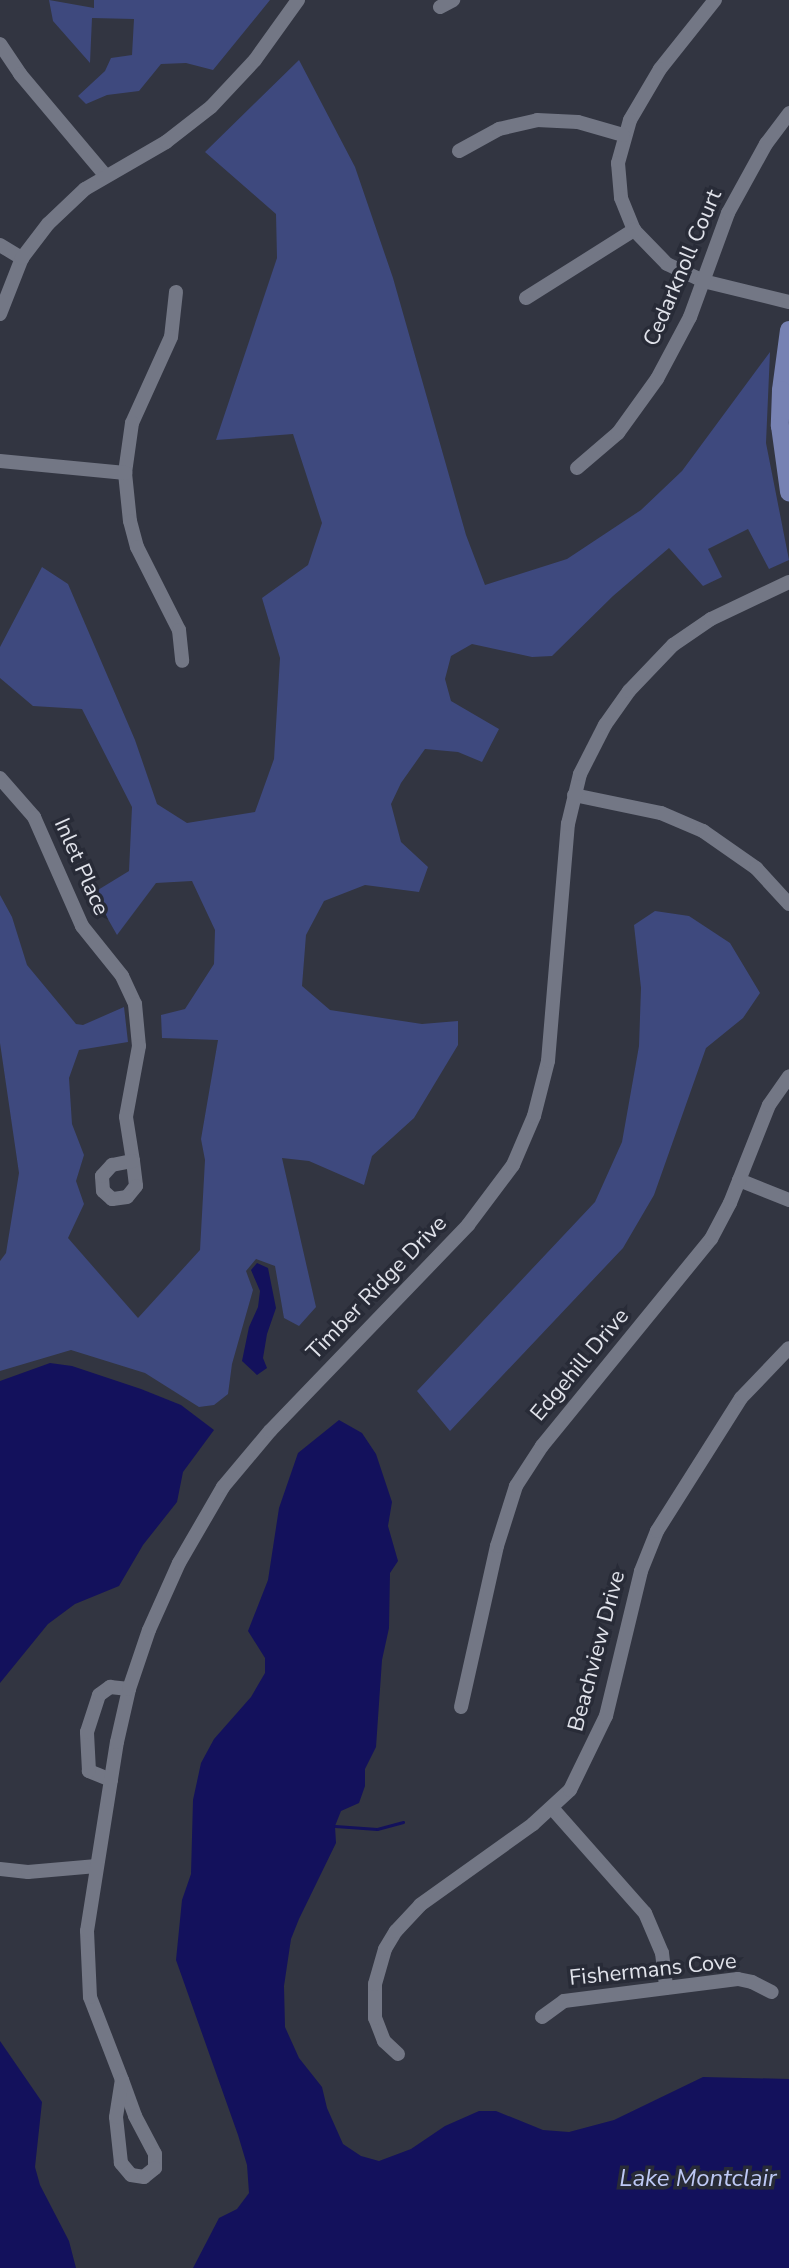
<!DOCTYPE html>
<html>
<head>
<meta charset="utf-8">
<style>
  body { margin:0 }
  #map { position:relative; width:789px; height:2268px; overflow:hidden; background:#323541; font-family:"Nunito Sans",sans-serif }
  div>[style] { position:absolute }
  .green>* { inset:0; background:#3e497e }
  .water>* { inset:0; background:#13115c }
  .stream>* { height:3px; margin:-1.5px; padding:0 1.5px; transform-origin:1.5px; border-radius:1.5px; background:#13115c }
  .minor>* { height:14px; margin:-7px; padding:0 7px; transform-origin:7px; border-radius:7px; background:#737785 }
  .major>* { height:18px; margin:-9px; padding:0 9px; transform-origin:9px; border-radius:9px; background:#7782b3 }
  span { translate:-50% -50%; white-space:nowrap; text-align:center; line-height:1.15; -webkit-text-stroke:7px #282b37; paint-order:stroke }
  .street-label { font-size:22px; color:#e1e3eb }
  .water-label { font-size:24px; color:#bec9f5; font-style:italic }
</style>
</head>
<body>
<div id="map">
  <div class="green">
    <div style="clip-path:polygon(49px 0,94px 8px,94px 0,270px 0,213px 70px,186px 63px,161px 64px,139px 91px,107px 95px,86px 104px,78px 96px,105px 71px,111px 58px,132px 55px,134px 19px,92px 18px,90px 63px,53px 21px)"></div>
    <div style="clip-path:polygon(299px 60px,355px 167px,393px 278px,466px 535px,485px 585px,567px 559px,641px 510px,682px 471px,770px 352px,766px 443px,789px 560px,769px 569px,748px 529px,708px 549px,722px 577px,703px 586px,669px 548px,613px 596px,552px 656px,532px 657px,472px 644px,451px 656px,445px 679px,451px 701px,499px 729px,482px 762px,458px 752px,425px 749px,401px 783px,391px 804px,401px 842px,428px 867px,419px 892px,365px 885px,324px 901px,306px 935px,302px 986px,330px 1010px,422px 1024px,458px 1021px,458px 1045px,414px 1118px,372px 1156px,364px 1185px,309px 1161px,282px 1158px,316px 1307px,299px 1326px,284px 1318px,275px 1266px,256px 1259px,246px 1271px,253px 1290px,232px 1364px,228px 1394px,214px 1405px,199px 1407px,145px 1373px,71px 1350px,0 1371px,0 1261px,6px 1253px,19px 1173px,0 1043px,0 895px,12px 917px,27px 965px,76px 1024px,83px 1025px,124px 1007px,128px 1042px,79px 1050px,69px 1078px,72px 1124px,84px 1155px,76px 1181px,84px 1204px,68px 1238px,138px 1318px,200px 1250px,205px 1160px,201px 1139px,218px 1040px,162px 1038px,161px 1015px,185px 1009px,214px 964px,215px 930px,192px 881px,156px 883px,117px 935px,93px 893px,129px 871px,132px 807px,82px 709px,33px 706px,0 678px,0 647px,42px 567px,68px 584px,135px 740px,157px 804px,187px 823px,255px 812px,274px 759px,280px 658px,262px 598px,308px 565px,322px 523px,293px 434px,216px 440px,277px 258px,276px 214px,205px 152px)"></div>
    <div style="clip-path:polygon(655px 911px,689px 916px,730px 943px,760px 993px,743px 1018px,706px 1048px,654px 1195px,623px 1248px,450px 1431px,417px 1391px,595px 1202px,622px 1142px,639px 1046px,641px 988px,634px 925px)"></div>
  </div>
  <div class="water">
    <div style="clip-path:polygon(257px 1263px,268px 1268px,276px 1308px,267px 1334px,263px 1358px,267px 1368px,257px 1375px,242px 1361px,249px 1327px,258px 1307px,260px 1291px,251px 1270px)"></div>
    <div style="clip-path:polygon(50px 1363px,72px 1366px,141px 1389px,181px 1405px,214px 1430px,183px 1472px,177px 1502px,143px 1545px,119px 1586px,75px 1604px,48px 1624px,0 1683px,0 1381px)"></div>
    <div style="clip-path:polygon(339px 1420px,362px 1433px,376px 1454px,392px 1502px,388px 1526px,398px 1561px,390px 1573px,389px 1628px,382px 1660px,376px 1747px,365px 1769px,365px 1786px,359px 1803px,341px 1811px,335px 1826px,336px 1843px,299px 1919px,291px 1939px,284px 1986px,285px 2027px,299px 2058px,322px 2087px,327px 2108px,343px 2144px,361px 2156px,379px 2161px,411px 2149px,445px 2126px,479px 2111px,496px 2111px,543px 2130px,569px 2132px,614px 2120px,703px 2077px,789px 2079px,789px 2268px,193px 2268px,219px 2218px,237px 2209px,249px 2193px,247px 2165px,238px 2135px,176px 1960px,182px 1900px,191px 1874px,193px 1800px,201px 1763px,214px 1739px,251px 1697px,265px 1673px,265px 1658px,248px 1631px,268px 1580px,279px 1508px,298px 1453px)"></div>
    <div style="clip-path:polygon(0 2041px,42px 2102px,35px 2167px,40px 2185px,69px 2241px,76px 2268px,0 2268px)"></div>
  </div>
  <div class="stream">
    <div style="left:335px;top:1826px;width:42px;rotate:4.1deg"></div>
    <div style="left:377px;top:1829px;width:27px;rotate:-15deg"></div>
  </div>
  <div class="minor">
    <div style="left:715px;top:0;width:88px;rotate:128.6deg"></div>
    <div style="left:660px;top:69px;width:59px;rotate:120.5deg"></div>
    <div style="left:630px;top:120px;width:45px;rotate:105.6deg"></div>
    <div style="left:618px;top:163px;width:35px;rotate:85deg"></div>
    <div style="left:621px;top:198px;width:35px;rotate:68deg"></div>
    <div style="left:634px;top:230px;width:47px;rotate:45.9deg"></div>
    <div style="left:667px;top:264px;width:40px;rotate:25deg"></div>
    <div style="left:703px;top:281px;width:89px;rotate:13.7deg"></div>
    <div style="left:440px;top:7px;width:15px;rotate:-28deg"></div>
    <div style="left:0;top:44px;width:36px;rotate:56deg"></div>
    <div style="left:20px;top:74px;width:132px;rotate:49.9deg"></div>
    <div style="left:459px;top:151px;width:46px;rotate:-28.8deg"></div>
    <div style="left:499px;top:129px;width:39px;rotate:-13deg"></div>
    <div style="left:537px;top:120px;width:41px;rotate:2.8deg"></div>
    <div style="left:578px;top:122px;width:47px;rotate:16.1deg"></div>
    <div style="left:0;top:245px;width:26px;rotate:31deg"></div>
    <div style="left:176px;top:292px;width:45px;rotate:96.3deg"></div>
    <div style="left:171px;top:337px;width:94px;rotate:114.4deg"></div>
    <div style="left:132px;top:423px;width:50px;rotate:98deg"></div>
    <div style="left:125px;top:473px;width:48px;rotate:84.1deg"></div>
    <div style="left:130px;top:521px;width:27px;rotate:75deg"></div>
    <div style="left:137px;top:547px;width:93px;rotate:63.2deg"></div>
    <div style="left:179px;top:630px;width:31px;rotate:84deg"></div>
    <div style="left:526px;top:298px;width:128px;rotate:-32.2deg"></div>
    <div style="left:0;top:314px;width:60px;rotate:-68.6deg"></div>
    <div style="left:22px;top:258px;width:43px;rotate:-52.6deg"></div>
    <div style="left:48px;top:224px;width:51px;rotate:-43.4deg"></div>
    <div style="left:85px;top:189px;width:94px;rotate:-30.1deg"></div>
    <div style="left:166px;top:142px;width:57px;rotate:-37.9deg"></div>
    <div style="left:211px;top:107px;width:64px;rotate:-46.9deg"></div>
    <div style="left:255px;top:60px;width:74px;rotate:-54.4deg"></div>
    <div style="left:0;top:461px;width:126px;rotate:5.5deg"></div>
    <div style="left:577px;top:468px;width:54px;rotate:-40.5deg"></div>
    <div style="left:618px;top:433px;width:67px;rotate:-54.2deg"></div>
    <div style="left:657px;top:379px;width:70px;rotate:-62deg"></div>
    <div style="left:690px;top:317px;width:111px;rotate:-69.9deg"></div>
    <div style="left:728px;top:213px;width:79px;rotate:-61.2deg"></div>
    <div style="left:766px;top:144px;width:39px;rotate:-53deg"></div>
    <div style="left:0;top:778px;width:52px;rotate:48.9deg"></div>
    <div style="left:34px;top:817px;width:119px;rotate:66.2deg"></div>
    <div style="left:82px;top:926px;width:64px;rotate:51.3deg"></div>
    <div style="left:122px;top:976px;width:31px;rotate:65deg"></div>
    <div style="left:135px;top:1004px;width:42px;rotate:84.6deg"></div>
    <div style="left:139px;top:1046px;width:72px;rotate:100.4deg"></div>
    <div style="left:126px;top:1117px;width:45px;rotate:81deg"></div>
    <div style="left:574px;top:795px;width:89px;rotate:11.7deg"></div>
    <div style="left:661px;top:813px;width:46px;rotate:23.2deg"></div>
    <div style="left:703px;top:831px;width:65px;rotate:34.9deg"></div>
    <div style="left:756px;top:868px;width:49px;rotate:47.5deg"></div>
    <div style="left:133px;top:1161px;width:25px;rotate:83deg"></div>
    <div style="left:136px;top:1186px;width:14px;rotate:129deg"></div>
    <div style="left:127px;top:1197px;width:15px;rotate:172deg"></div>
    <div style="left:112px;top:1199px;width:12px;rotate:-138deg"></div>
    <div style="left:103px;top:1191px;width:15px;rotate:-94deg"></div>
    <div style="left:102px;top:1176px;width:15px;rotate:-48deg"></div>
    <div style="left:112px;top:1165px;width:21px;rotate:-11deg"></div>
    <div style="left:739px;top:1180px;width:54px;rotate:21.8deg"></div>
    <div style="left:461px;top:1707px;width:165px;rotate:-77.4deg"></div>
    <div style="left:497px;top:1546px;width:63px;rotate:-72.4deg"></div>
    <div style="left:516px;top:1486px;width:48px;rotate:-57deg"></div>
    <div style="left:542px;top:1446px;width:267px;rotate:-50.8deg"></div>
    <div style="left:711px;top:1239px;width:41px;rotate:-62.2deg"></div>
    <div style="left:730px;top:1203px;width:105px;rotate:-68.3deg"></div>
    <div style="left:769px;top:1105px;width:35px;rotate:-55deg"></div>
    <div style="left:111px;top:1780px;width:24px;rotate:-158deg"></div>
    <div style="left:89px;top:1771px;width:39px;rotate:-93deg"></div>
    <div style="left:87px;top:1732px;width:39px;rotate:-72deg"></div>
    <div style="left:99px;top:1695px;width:14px;rotate:-36deg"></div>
    <div style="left:110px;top:1687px;width:19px;rotate:6deg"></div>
    <div style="left:552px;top:1808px;width:140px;rotate:48.5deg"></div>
    <div style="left:645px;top:1913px;width:43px;rotate:67deg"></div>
    <div style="left:662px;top:1953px;width:35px;rotate:83deg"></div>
    <div style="left:0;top:1869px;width:28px;rotate:6deg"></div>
    <div style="left:28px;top:1872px;width:69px;rotate:-5deg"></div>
    <div style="left:542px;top:2017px;width:27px;rotate:-36deg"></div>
    <div style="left:564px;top:2001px;width:175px;rotate:-7.2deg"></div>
    <div style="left:738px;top:1979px;width:14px;rotate:12deg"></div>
    <div style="left:752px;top:1982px;width:22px;rotate:27deg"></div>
    <div style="left:398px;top:2054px;width:19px;rotate:-137deg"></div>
    <div style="left:384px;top:2041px;width:25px;rotate:-111deg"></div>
    <div style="left:375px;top:2018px;width:34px;rotate:-90deg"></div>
    <div style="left:375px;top:1984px;width:36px;rotate:-74deg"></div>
    <div style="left:385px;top:1949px;width:21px;rotate:-59deg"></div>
    <div style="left:396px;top:1931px;width:35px;rotate:-47deg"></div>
    <div style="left:420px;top:1905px;width:139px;rotate:-35.6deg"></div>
    <div style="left:533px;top:1824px;width:50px;rotate:-42.6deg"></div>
    <div style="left:570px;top:1790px;width:82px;rotate:-64.1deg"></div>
    <div style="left:606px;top:1716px;width:149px;rotate:-76.4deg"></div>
    <div style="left:641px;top:1571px;width:43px;rotate:-68.2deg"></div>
    <div style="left:657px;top:1531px;width:157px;rotate:-57.7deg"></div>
    <div style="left:741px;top:1398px;width:69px;rotate:-46.2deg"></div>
    <div style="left:122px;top:2080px;width:89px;rotate:-111.1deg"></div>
    <div style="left:90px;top:1997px;width:66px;rotate:-92.6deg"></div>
    <div style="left:87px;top:1931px;width:191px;rotate:-81deg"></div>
    <div style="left:117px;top:1742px;width:54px;rotate:-77.2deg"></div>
    <div style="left:129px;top:1689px;width:62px;rotate:-71.3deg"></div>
    <div style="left:149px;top:1630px;width:73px;rotate:-65.9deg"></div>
    <div style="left:179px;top:1563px;width:88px;rotate:-59.9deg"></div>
    <div style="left:223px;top:1487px;width:73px;rotate:-50deg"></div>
    <div style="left:270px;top:1431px;width:286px;rotate:-46.1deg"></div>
    <div style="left:468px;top:1225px;width:75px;rotate:-53.1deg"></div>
    <div style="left:513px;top:1165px;width:53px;rotate:-66.8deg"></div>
    <div style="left:534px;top:1116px;width:57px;rotate:-75.7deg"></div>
    <div style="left:548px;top:1061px;width:238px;rotate:-85.2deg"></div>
    <div style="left:568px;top:824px;width:51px;rotate:-76.5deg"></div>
    <div style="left:580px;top:774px;width:55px;rotate:-63deg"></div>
    <div style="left:605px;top:725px;width:42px;rotate:-54.8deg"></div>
    <div style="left:629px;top:691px;width:64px;rotate:-46.3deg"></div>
    <div style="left:673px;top:645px;width:46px;rotate:-34.4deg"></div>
    <div style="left:711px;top:619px;width:86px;rotate:-25.4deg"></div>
    <div style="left:122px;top:2080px;width:38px;rotate:70deg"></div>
    <div style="left:135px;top:2116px;width:43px;rotate:62.2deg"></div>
    <div style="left:155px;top:2154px;width:14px;rotate:90deg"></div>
    <div style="left:155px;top:2168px;width:14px;rotate:141deg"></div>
    <div style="left:144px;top:2177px;width:13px;rotate:-171deg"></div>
    <div style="left:131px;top:2175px;width:16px;rotate:-130deg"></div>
    <div style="left:121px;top:2163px;width:46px;rotate:-96.2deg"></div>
    <div style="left:116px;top:2117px;width:37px;rotate:-81deg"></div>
  </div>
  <div class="major">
    <div style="left:789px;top:330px;width:61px;rotate:97.6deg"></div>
    <div style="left:781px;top:390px;width:36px;rotate:92deg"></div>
    <div style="left:780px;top:426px;width:67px;rotate:82.2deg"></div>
  </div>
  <div class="street-label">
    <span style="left:683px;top:268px;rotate:-67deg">Cedarknoll Court</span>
    <span style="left:81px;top:867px;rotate:66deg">Inlet Place</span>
    <span style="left:377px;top:1288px;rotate:-46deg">Timber Ridge Drive</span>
    <span style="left:580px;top:1365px;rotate:-50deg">Edgehill Drive</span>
    <span style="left:597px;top:1651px;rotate:-75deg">Beachview Drive</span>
    <span style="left:653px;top:1970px;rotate:-6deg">Fishermans Cove</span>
  </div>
  <div class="water-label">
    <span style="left:698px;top:2179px">Lake Montclair</span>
  </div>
</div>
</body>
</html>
